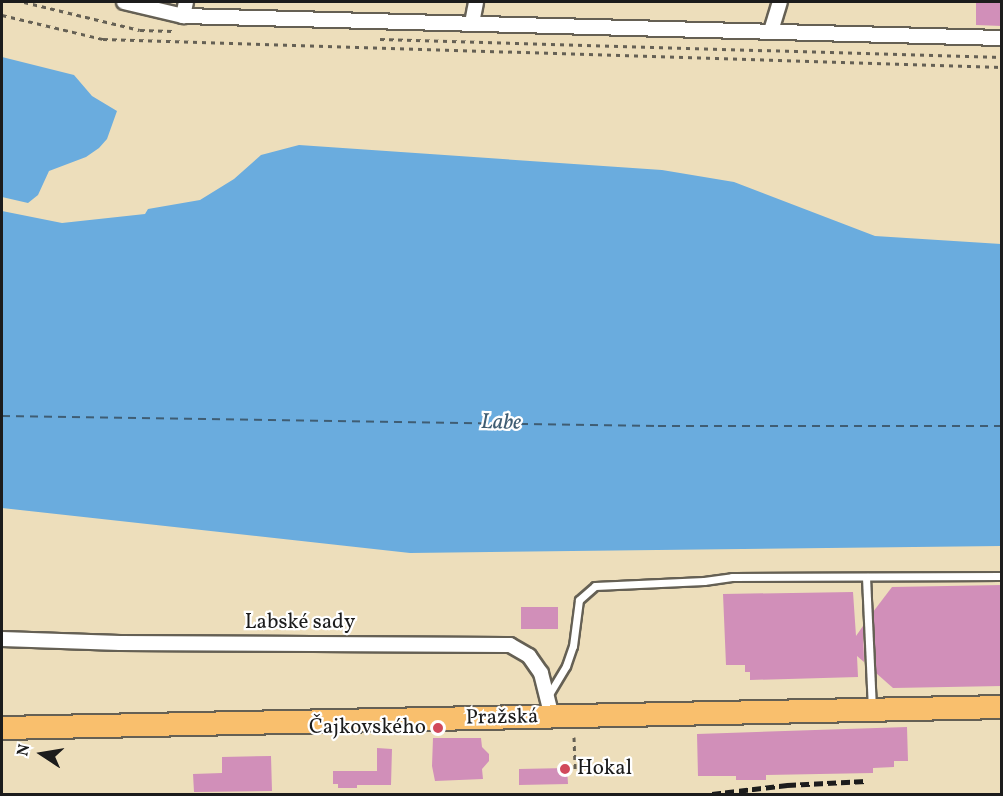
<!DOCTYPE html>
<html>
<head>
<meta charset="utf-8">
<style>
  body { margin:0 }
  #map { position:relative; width:1003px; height:796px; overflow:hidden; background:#eddebb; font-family:Vollkorn,serif }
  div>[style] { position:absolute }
  .water>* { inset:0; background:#6aacde }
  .ferry>* { height:1.5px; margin-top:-0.75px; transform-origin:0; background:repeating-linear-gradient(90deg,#3f5d73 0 8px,transparent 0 14px) }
  .building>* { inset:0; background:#d18fb9 }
  .path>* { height:3px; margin-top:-1.5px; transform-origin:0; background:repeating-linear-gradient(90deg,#656054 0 4.5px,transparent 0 9px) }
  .roads { filter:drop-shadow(2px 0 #656054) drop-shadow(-2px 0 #656054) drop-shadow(0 2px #656054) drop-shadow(0 -2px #656054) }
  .lane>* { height:7px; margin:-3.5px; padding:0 3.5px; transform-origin:3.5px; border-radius:3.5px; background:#fff }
  .street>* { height:14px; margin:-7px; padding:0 7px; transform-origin:7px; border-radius:7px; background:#fff }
  .primary>* { height:22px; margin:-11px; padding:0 11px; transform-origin:11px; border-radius:11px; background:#f9bf6d }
  .rail>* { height:4.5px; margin-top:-2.25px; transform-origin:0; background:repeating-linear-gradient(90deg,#1c1c1c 0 9px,transparent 0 13.5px) }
  .dots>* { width:16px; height:16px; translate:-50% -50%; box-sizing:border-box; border:3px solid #fff; border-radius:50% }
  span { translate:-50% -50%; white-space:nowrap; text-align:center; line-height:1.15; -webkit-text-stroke:4.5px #fff; paint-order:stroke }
  .street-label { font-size:21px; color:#1c1c1c }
  .poi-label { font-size:21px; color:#1c1c1c }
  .right { translate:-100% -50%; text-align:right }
  .left { translate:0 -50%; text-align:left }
  .water-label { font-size:22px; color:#3f5d73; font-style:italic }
  .frame { position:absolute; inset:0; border:3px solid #1c1c1c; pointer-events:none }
  .north { position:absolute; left:12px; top:724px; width:60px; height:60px; -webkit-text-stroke:4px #fff; paint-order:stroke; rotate:282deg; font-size:16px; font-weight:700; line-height:24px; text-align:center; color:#1c1c1c }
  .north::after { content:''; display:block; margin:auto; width:21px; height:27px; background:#1c1c1c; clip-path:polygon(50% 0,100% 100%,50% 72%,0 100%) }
</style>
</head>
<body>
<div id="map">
  <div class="water">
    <div style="clip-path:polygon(2px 57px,74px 75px,92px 96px,117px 111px,107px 139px,99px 148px,86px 157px,49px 171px,38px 195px,28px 203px,2px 197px)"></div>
    <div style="clip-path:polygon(299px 145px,662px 170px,734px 182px,875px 236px,1001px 244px,1001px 546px,410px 553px,2px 508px,2px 211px,62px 223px,145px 214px,148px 209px,200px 200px,234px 179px,261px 155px)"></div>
  </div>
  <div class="ferry">
    <div style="left:2px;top:416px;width:656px;rotate:0.87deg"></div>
    <div style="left:658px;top:426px;width:344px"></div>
  </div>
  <div class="building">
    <div style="clip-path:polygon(976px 2px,1002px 2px,1002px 26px,976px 25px)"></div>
    <div style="clip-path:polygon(1002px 585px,1002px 686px,893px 688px,876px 673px,873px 612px,892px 587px)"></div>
    <div style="clip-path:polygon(853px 592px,856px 636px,863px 626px,864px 662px,857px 656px,858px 677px,750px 680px,750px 672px,745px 672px,745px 665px,726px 665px,723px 594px)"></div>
    <div style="clip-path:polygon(521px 607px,558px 607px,558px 629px,521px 629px)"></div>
    <div style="clip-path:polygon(907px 727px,908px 761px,894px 761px,894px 767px,873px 768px,873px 773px,766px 775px,766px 780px,736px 780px,736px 776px,698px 776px,697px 734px)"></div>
    <div style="clip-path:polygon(433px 738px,481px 738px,482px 747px,489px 754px,489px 761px,482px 769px,483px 779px,435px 781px,432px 766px)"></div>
    <div style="clip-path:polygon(377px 748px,392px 749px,391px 785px,357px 785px,357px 788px,338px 788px,338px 784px,333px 784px,333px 771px,377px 771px)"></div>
    <div style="clip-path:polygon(271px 756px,272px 791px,194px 792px,193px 774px,222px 773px,222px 757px)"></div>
    <div style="clip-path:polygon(567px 768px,568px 784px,519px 785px,519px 769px)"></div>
  </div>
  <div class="path">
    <div style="left:24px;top:2px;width:119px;rotate:13.6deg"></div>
    <div style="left:140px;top:30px;width:32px;rotate:2deg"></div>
    <div style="left:2px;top:15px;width:104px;rotate:13.4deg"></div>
    <div style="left:103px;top:39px;width:899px;rotate:1.78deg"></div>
    <div style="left:380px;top:39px;width:622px;rotate:1.66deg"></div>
    <div style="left:574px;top:737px;width:34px;rotate:88deg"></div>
  </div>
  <div class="roads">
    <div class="lane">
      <div style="left:866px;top:577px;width:131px;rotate:87.4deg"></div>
      <div style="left:548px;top:696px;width:35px;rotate:-59deg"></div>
      <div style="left:566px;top:666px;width:21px;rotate:-71deg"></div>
      <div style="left:573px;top:646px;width:46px;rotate:-82.6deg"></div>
      <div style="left:579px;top:600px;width:21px;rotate:-41deg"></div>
      <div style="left:595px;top:586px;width:109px;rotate:-2.6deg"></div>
      <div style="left:704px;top:581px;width:28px;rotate:-8deg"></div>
      <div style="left:732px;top:577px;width:270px;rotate:-0.2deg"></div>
    </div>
    <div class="street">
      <div style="left:124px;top:2px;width:61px;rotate:13.3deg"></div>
      <div style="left:183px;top:16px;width:819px;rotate:1.54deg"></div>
      <div style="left:183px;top:16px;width:14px;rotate:-78deg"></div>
      <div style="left:472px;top:23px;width:21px;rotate:-79deg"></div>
      <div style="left:771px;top:31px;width:30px;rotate:-73deg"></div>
      <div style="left:2px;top:639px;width:118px;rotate:1.9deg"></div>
      <div style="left:120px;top:643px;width:390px;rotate:0.3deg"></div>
      <div style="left:510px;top:645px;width:22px;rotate:30deg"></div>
      <div style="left:529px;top:656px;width:21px;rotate:55deg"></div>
      <div style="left:541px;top:673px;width:45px;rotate:76deg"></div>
    </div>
    <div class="primary">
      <div style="left:2px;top:728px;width:1000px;rotate:-1.2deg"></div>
    </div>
  </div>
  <div class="rail">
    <div style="left:712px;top:794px;width:76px;rotate:-6.8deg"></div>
    <div style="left:787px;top:785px;width:79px;rotate:-2.9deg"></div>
  </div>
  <div class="dots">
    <div style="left:438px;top:728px;background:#d1495b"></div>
    <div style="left:565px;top:769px;background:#d1495b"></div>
  </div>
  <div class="street-label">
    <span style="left:300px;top:623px">Labské sady</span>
    <span style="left:502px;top:718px;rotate:-1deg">Pražská</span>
  </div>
  <div class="poi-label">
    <span class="right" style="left:426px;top:728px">Čajkovského</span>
    <span class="left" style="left:577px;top:769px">Hokal</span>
  </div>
  <div class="water-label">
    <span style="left:501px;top:423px;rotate:1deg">Labe</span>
  </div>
  <div class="frame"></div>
  <div class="north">N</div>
</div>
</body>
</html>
